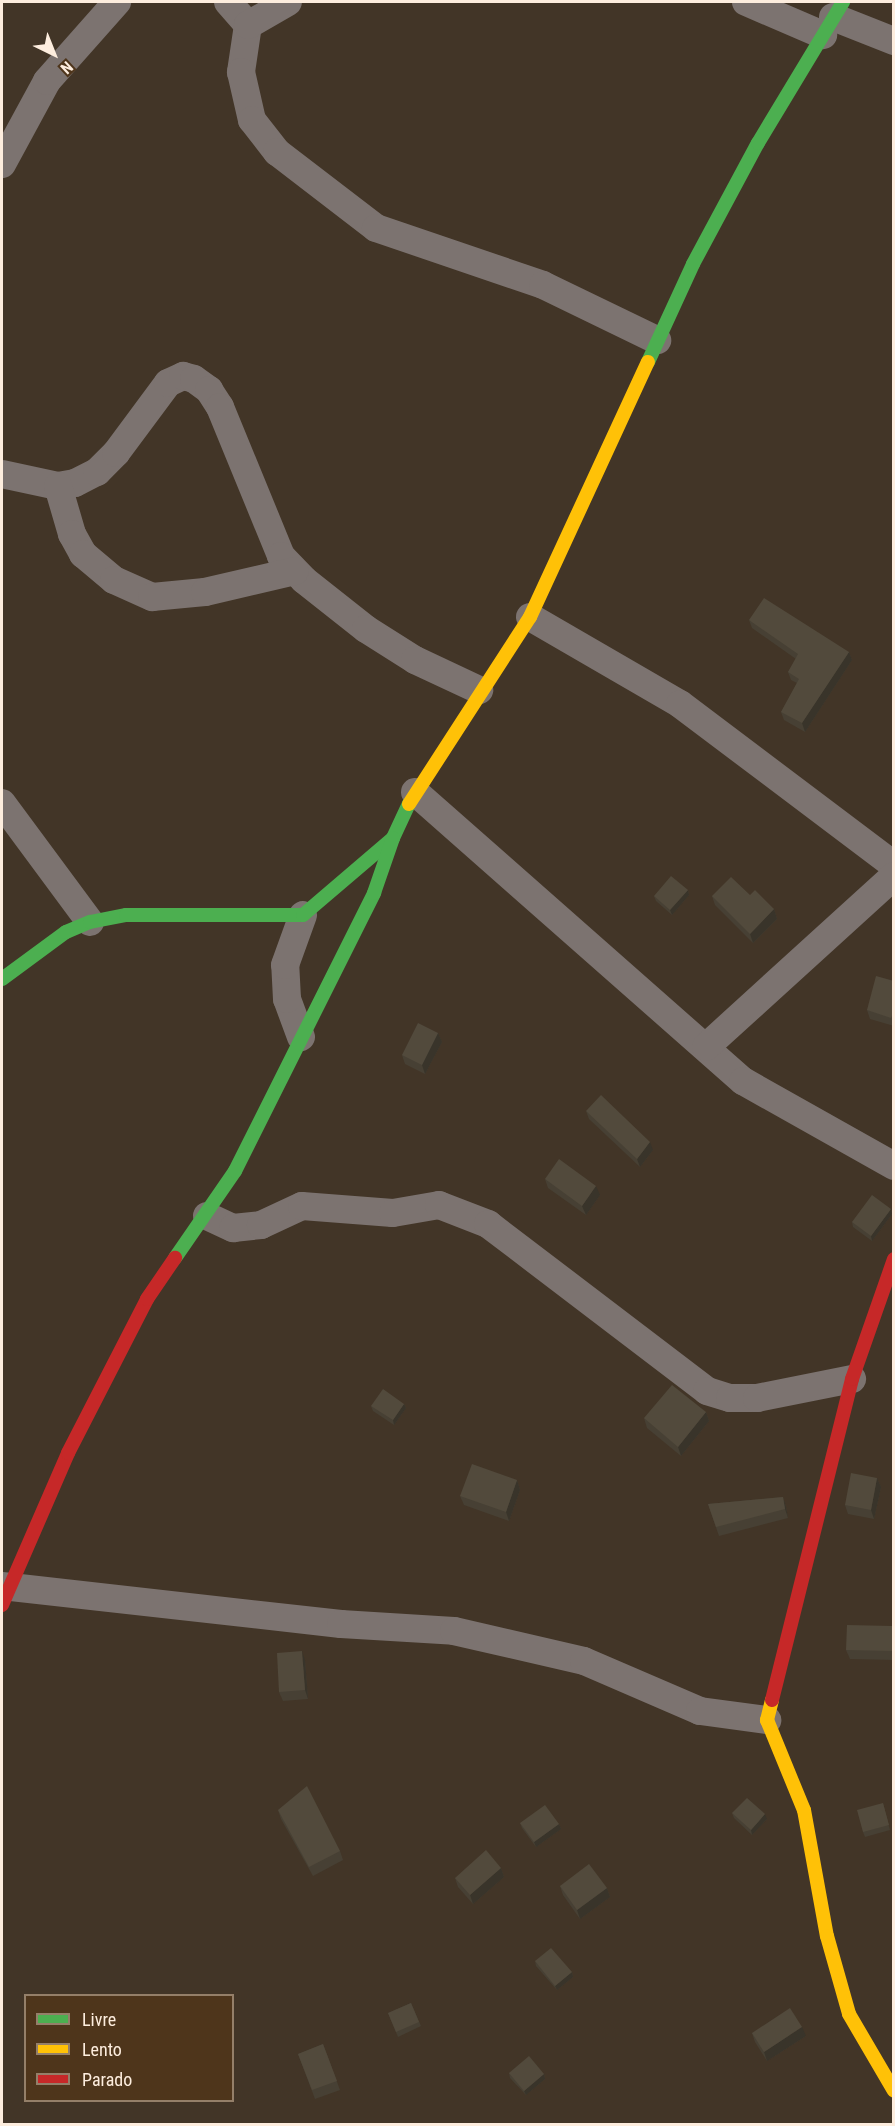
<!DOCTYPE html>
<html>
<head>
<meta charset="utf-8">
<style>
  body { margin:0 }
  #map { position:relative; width:895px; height:2126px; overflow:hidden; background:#423527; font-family:"Roboto Condensed",sans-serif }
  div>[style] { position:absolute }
  .street>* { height:28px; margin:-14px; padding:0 14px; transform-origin:14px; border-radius:14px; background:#7c7370 }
  .fast>* { height:14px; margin:-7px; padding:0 7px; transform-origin:7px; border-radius:7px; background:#4caf50 }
  .slow>* { height:14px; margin:-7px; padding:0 7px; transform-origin:7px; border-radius:7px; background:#ffc107 }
  .jam>* { height:14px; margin:-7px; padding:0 7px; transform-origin:7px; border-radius:7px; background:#c62828 }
  .wall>* { inset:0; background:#474034 }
  .shaded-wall>* { inset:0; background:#39342a }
  .building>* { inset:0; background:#524a3c }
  span { translate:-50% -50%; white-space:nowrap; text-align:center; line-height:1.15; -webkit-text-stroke:5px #4e351b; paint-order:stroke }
  .frame { position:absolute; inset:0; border:3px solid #fdedde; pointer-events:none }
  .legend { position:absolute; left:24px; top:1994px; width:210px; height:108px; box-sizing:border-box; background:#4e351b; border:2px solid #947f69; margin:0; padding:8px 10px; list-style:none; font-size:18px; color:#fdedde }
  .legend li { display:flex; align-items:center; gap:12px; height:30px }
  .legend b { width:30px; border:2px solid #947f69 }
  .north { position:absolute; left:24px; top:24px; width:60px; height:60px; -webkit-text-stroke:4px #4e351b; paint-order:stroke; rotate:137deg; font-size:16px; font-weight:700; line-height:24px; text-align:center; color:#fdedde }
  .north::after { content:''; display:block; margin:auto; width:21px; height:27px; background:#fdedde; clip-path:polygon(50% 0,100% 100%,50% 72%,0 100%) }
</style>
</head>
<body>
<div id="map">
  <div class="street">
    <div style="left:228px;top:2px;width:30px;rotate:49deg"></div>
    <div style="left:248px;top:25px;width:48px;rotate:98.5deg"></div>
    <div style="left:241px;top:72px;width:49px;rotate:77.1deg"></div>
    <div style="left:252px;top:120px;width:41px;rotate:52deg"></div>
    <div style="left:277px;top:152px;width:125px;rotate:37.5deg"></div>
    <div style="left:376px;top:228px;width:176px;rotate:18.8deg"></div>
    <div style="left:543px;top:285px;width:127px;rotate:25.8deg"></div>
    <div style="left:746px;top:2px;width:84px;rotate:23.2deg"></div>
    <div style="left:833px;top:17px;width:66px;rotate:21.5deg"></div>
    <div style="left:248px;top:25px;width:46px;rotate:-29.9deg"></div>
    <div style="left:2px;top:164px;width:94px;rotate:-61.5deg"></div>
    <div style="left:47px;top:81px;width:106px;rotate:-48.5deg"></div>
    <div style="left:2px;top:474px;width:57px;rotate:12.1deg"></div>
    <div style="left:58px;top:486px;width:17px;rotate:-10deg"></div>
    <div style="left:75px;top:483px;width:25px;rotate:-27deg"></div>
    <div style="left:97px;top:472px;width:27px;rotate:-45deg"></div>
    <div style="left:116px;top:453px;width:87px;rotate:-53.4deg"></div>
    <div style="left:168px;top:383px;width:17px;rotate:-25deg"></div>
    <div style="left:183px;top:376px;width:11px;rotate:15deg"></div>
    <div style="left:194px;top:379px;width:19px;rotate:36deg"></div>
    <div style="left:209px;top:390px;width:20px;rotate:57deg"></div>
    <div style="left:220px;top:407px;width:161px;rotate:67.7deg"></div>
    <div style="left:281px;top:556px;width:33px;rotate:46deg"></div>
    <div style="left:304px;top:580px;width:79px;rotate:38.3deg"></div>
    <div style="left:366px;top:629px;width:58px;rotate:32.3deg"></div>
    <div style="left:415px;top:660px;width:71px;rotate:25.1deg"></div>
    <div style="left:58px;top:486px;width:50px;rotate:73.7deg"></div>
    <div style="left:72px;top:534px;width:23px;rotate:61deg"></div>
    <div style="left:83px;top:554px;width:40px;rotate:40deg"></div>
    <div style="left:114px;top:580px;width:42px;rotate:24.1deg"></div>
    <div style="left:152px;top:597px;width:53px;rotate:-5.4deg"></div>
    <div style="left:205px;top:592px;width:92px;rotate:-13.1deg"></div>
    <div style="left:530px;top:617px;width:173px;rotate:30.1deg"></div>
    <div style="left:680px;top:704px;width:268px;rotate:37deg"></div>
    <div style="left:415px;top:792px;width:437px;rotate:41.4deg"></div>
    <div style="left:743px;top:1081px;width:173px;rotate:29.4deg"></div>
    <div style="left:2px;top:803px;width:148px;rotate:53.5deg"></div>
    <div style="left:301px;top:1037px;width:40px;rotate:-110.2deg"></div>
    <div style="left:287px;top:999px;width:34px;rotate:-93deg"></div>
    <div style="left:285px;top:965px;width:53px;rotate:-70.2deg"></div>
    <div style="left:706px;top:1047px;width:254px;rotate:-42.3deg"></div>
    <div style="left:207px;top:1216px;width:29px;rotate:25deg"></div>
    <div style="left:233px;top:1228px;width:28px;rotate:-6deg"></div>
    <div style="left:261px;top:1225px;width:45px;rotate:-24.9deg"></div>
    <div style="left:302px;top:1206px;width:91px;rotate:4.4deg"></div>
    <div style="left:393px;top:1213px;width:47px;rotate:-9.9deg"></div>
    <div style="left:439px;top:1205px;width:53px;rotate:21.2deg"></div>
    <div style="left:488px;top:1224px;width:275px;rotate:37.3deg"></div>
    <div style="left:707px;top:1391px;width:24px;rotate:17deg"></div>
    <div style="left:730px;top:1398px;width:27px"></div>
    <div style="left:757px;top:1398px;width:97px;rotate:-11.3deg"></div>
    <div style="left:2px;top:1586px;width:341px;rotate:6.4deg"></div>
    <div style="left:341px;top:1624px;width:113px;rotate:3.5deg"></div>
    <div style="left:454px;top:1631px;width:133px;rotate:13deg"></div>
    <div style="left:584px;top:1661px;width:126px;rotate:23.3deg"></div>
    <div style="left:700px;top:1711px;width:68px;rotate:7.7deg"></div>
  </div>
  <div class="fast">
    <div style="left:648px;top:362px;width:108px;rotate:-65.3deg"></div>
    <div style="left:693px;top:264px;width:137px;rotate:-61.8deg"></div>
    <div style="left:758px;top:143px;width:165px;rotate:-58.9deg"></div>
    <div style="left:2px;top:979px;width:79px;rotate:-36.3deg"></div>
    <div style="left:66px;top:932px;width:26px;rotate:-23deg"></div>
    <div style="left:90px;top:922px;width:37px;rotate:-11deg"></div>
    <div style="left:126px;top:915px;width:177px"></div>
    <div style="left:303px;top:915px;width:118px;rotate:-40.5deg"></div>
    <div style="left:393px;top:838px;width:38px;rotate:-65deg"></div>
    <div style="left:175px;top:1258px;width:106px;rotate:-55.4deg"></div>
    <div style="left:235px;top:1171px;width:311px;rotate:-63.4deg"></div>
    <div style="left:374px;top:893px;width:58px;rotate:-70.9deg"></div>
  </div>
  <div class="slow">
    <div style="left:409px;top:804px;width:223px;rotate:-57.1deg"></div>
    <div style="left:530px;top:617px;width:281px;rotate:-65.2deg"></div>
    <div style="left:772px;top:1700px;width:21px;rotate:104deg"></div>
    <div style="left:767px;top:1720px;width:97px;rotate:67.7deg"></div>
    <div style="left:804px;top:1810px;width:128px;rotate:79.7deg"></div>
    <div style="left:827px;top:1936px;width:81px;rotate:74.2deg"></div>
    <div style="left:849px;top:2014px;width:89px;rotate:59.7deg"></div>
  </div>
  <div class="jam">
    <div style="left:2px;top:1605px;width:166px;rotate:-66.5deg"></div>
    <div style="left:68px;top:1453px;width:173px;rotate:-62.8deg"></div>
    <div style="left:147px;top:1299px;width:50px;rotate:-55.7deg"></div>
    <div style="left:772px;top:1700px;width:331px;rotate:-76deg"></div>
    <div style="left:852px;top:1379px;width:127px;rotate:-70.7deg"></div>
  </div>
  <div class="wall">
    <div style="clip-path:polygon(749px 620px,849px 652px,852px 660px,805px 732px,784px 720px,781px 712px,797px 683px,791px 680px,788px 672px,796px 659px,752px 628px)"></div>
    <div style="clip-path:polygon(688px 890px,689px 895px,672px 915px,656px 901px,654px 896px)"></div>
    <div style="clip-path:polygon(750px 895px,774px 909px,777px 919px,753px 943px,715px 905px,712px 896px)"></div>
    <div style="clip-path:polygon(894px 981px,894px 1026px,870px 1019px,867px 1010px)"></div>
    <div style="clip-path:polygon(438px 1033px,442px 1042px,425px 1074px,405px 1064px,402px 1055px)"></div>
    <div style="clip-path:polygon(586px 1111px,653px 1150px,640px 1167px,589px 1119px)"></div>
    <div style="clip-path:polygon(545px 1179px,600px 1195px,586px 1215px,548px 1188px)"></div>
    <div style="clip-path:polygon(891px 1209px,892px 1214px,872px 1241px,853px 1227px,852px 1222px)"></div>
    <div style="clip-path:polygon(404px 1404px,406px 1408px,394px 1425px,373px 1411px,371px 1406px)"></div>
    <div style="clip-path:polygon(706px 1412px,709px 1421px,681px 1456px,647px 1428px,644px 1418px)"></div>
    <div style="clip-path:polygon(877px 1478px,881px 1487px,874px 1519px,848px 1514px,845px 1505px)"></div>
    <div style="clip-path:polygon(517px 1480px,520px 1490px,509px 1521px,464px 1505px,460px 1496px)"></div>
    <div style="clip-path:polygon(783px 1497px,786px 1507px,788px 1518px,719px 1536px,708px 1504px)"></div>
    <div style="clip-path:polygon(894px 1629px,894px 1660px,850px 1659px,846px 1650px)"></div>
    <div style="clip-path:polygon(305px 1660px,308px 1699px,283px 1701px,279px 1692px)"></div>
    <div style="clip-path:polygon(883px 1803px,890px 1830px,865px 1837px,863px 1832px)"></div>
    <div style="clip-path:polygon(278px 1810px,340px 1851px,343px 1860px,313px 1876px,281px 1819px)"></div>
    <div style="clip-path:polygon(732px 1813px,767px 1819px,752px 1835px,734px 1818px)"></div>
    <div style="clip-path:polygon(520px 1823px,559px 1824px,561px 1829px,536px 1847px,522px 1828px)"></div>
    <div style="clip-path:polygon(501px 1868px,504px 1877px,473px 1904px,458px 1887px,455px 1878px)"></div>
    <div style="clip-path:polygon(560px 1886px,607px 1888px,610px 1897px,580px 1919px,563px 1895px)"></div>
    <div style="clip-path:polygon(535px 1961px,572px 1972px,573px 1977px,557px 1990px,536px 1966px)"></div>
    <div style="clip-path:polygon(411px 2003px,421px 2026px,398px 2037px,388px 2013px)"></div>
    <div style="clip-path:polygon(752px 2033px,806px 2036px,767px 2061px,755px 2042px)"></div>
    <div style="clip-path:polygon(323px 2044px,340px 2090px,315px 2099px,298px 2054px)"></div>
    <div style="clip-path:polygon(509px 2073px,544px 2074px,545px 2079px,526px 2095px,510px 2078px)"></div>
  </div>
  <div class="shaded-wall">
    <div style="clip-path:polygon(849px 652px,852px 660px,805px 732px,802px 723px)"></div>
    <div style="clip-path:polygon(688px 890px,689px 895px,672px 915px,670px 910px)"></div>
    <div style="clip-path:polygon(774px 909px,777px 919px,753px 943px,750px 934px)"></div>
    <div style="clip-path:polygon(438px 1033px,442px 1042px,425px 1074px,422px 1065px)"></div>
    <div style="clip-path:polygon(650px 1142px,653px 1150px,640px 1167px,637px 1159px)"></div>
    <div style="clip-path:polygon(596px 1186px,600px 1195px,586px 1215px,582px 1206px)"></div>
    <div style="clip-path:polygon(891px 1209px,892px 1214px,872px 1241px,871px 1236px)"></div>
    <div style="clip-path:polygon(404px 1404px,406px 1408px,394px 1425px,393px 1420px)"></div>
    <div style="clip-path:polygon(706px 1412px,709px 1421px,681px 1456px,678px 1447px)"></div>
    <div style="clip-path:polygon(877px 1478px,881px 1487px,874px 1519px,871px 1510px)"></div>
    <div style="clip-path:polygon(517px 1480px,520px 1490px,509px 1521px,506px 1512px)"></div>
    <div style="clip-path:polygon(783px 1497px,786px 1507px,788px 1518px,785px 1509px)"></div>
    <div style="clip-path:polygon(892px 1626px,894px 1629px,894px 1655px,892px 1651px)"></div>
    <div style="clip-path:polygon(302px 1651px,305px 1660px,308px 1699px,305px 1690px)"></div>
    <div style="clip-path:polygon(765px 1814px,767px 1819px,752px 1835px,751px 1830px)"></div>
    <div style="clip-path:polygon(559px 1824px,561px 1829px,536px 1847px,534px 1842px)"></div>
    <div style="clip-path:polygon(501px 1868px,504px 1877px,473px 1904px,470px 1895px)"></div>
    <div style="clip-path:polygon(607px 1888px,610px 1897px,580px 1919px,577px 1910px)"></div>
    <div style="clip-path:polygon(572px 1972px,573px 1977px,557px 1990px,555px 1986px)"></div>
    <div style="clip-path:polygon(802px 2027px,806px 2036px,767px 2061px,764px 2052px)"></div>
    <div style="clip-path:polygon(544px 2074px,545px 2079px,526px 2095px,524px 2091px)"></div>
  </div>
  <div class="building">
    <div style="clip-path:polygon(764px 598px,849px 652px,802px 723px,781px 712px,799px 679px,788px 672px,798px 654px,749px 620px)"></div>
    <div style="clip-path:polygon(671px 876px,688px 890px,670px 910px,654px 896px)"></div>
    <div style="clip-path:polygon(731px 877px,750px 895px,755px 890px,774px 909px,750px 934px,712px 896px)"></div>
    <div style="clip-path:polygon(876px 976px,894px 981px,894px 1011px,891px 1018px,867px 1010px)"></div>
    <div style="clip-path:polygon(418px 1023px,438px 1033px,422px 1065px,402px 1055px)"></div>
    <div style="clip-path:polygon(601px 1095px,650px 1142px,637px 1159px,586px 1111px)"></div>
    <div style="clip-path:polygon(559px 1159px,596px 1186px,582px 1206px,545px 1179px)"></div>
    <div style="clip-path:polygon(872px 1195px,891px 1209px,871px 1236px,852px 1222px)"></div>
    <div style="clip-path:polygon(672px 1385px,706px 1412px,678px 1447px,644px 1418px)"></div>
    <div style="clip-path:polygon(383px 1389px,404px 1404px,393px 1420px,371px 1406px)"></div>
    <div style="clip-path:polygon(472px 1464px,517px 1480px,506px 1512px,460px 1496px)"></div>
    <div style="clip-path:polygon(851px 1473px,877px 1478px,871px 1510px,845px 1505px)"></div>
    <div style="clip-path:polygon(783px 1497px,785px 1509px,716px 1527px,708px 1504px)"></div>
    <div style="clip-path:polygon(847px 1625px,892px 1626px,892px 1651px,846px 1650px)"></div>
    <div style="clip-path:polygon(302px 1651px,305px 1690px,279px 1692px,277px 1653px)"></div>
    <div style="clip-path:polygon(307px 1786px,340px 1851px,309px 1867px,278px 1810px)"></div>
    <div style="clip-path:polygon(747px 1798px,765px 1814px,751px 1830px,732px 1813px)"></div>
    <div style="clip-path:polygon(883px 1803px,889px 1825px,863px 1832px,857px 1810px)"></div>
    <div style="clip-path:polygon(545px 1805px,559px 1824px,534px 1842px,520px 1823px)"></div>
    <div style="clip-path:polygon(486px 1850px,501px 1868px,470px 1895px,455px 1878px)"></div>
    <div style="clip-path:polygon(589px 1864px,607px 1888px,577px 1910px,560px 1886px)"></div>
    <div style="clip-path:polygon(551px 1948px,572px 1972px,555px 1986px,535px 1961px)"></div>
    <div style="clip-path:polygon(411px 2003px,419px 2022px,396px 2032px,388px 2013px)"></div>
    <div style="clip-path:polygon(790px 2008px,802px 2027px,764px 2052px,752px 2033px)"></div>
    <div style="clip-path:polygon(323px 2044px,337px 2081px,312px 2090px,298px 2054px)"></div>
    <div style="clip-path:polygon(529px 2056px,544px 2074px,524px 2091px,509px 2073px)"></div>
  </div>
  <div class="frame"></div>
  <ul class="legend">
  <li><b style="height:8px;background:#4caf50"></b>Livre</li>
  <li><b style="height:8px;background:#ffc107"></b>Lento</li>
  <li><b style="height:8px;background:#c62828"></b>Parado</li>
  </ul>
  <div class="north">N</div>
</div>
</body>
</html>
